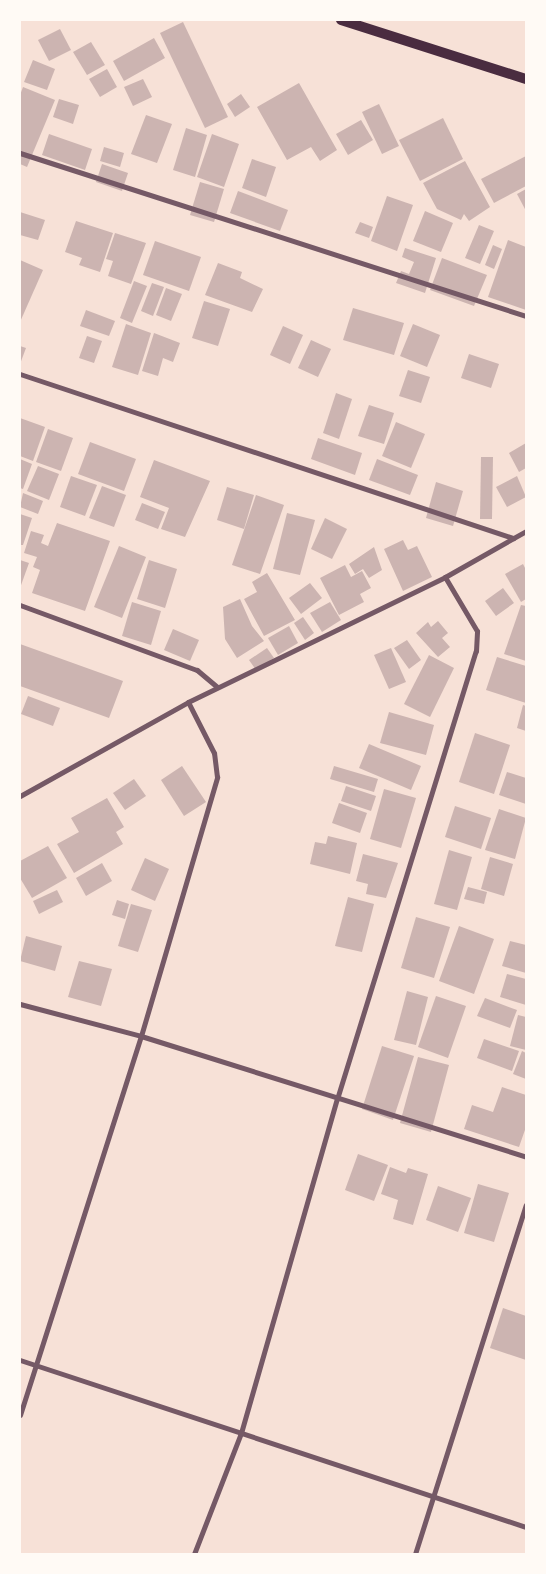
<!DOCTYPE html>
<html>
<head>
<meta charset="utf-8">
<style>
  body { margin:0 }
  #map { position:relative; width:546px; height:1574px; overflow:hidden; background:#f7e1d7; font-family:"Fira Sans Condensed",sans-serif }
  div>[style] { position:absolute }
  .building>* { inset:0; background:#ccb4b1 }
  .minor>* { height:5px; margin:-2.5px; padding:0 2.5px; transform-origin:2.5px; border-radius:2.5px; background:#755966 }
  .secondary>* { height:10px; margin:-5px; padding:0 5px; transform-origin:5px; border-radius:5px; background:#4a2c40 }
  span { translate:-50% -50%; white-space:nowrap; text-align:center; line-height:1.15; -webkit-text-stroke:4px #fffaf5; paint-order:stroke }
  .frame { position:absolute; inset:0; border:21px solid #fffaf5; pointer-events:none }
</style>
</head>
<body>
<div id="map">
  <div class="building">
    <div style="clip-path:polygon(183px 22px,228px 117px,205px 128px,160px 33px)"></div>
    <div style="clip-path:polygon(60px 29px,71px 50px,49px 61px,38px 40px)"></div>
    <div style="clip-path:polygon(154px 38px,165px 58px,124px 81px,113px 61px)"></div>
    <div style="clip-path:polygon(91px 42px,105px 65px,87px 75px,73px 52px)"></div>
    <div style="clip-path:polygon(33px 60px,55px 69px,47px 90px,24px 82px)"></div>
    <div style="clip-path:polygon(107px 69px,117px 87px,100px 97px,89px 79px)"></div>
    <div style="clip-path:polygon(143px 79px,152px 97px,133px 106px,124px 87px)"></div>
    <div style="clip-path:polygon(299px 83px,337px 150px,320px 161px,311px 147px,287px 160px,257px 107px)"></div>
    <div style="clip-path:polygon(23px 87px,55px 100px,27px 167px,20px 164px,20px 95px)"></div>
    <div style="clip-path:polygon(241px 94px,250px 107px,235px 117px,227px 104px)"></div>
    <div style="clip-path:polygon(59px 99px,79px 105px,73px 124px,53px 117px)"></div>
    <div style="clip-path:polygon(379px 104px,399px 146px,382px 154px,362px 112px)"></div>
    <div style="clip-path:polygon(146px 115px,172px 124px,157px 163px,131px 154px)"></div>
    <div style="clip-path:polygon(443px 118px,463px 159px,420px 181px,399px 140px)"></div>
    <div style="clip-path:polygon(361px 120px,373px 140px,348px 155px,336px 134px)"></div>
    <div style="clip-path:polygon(186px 128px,207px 135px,195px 177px,173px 170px)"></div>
    <div style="clip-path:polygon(49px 134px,92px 149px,85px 170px,42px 155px)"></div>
    <div style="clip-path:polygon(212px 134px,239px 144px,224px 187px,197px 177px)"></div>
    <div style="clip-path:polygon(104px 147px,124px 153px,120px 167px,100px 161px)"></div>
    <div style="clip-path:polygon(526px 156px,526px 186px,494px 203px,481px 179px)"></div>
    <div style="clip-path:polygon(252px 159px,276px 167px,266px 197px,242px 188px)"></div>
    <div style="clip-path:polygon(465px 161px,490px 207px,469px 221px,464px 214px,461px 220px,437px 209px,423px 183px)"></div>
    <div style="clip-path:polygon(102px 164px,128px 173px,122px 191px,96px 182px)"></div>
    <div style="clip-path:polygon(200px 182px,224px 189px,214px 222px,190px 215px)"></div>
    <div style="clip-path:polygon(526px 189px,526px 211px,517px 194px)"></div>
    <div style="clip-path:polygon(238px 191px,288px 210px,280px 231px,230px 213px)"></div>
    <div style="clip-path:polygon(387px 196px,413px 205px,397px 251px,371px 241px)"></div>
    <div style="clip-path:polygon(425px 211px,453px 223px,441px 252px,413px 241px)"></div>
    <div style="clip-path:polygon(20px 212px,45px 220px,38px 240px,20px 235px)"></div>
    <div style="clip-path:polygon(76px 221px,113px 233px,100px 272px,79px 265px,82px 258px,65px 252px)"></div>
    <div style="clip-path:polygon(360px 222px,373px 227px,369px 238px,355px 233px)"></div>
    <div style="clip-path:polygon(479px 225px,494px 231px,480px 264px,465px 258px)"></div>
    <div style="clip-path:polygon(115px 233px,146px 243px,131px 284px,108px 276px,113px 261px,106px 259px)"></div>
    <div style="clip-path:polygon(508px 240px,526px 247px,526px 310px,488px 297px)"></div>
    <div style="clip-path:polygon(155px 241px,201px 257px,189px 291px,143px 275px)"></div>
    <div style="clip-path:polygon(493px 245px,502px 249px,494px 269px,485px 265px)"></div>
    <div style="clip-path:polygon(405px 248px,436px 258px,425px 293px,396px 283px,401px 271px,409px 274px,414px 262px,402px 257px)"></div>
    <div style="clip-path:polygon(442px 258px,487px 275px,474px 306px,430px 290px)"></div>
    <div style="clip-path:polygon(20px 260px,43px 270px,20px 322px)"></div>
    <div style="clip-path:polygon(218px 263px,242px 272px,240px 278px,263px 289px,252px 312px,205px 295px)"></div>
    <div style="clip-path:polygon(134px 281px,147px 286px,132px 323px,120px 318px)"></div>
    <div style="clip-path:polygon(152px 283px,164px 287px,153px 316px,141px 311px)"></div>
    <div style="clip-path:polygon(166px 288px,182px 294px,171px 321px,156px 315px)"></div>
    <div style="clip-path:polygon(204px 301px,230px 309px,218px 346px,192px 338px)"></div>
    <div style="clip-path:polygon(353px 308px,404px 323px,394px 355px,343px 340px)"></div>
    <div style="clip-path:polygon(86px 310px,115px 321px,109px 336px,80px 326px)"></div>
    <div style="clip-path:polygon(126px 324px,151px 333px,138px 375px,112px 367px)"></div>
    <div style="clip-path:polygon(413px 324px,440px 335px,427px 367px,400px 356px)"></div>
    <div style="clip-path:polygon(283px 326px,303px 335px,290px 364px,270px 355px)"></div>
    <div style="clip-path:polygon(154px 333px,180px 343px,173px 362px,163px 358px,158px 376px,142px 371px)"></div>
    <div style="clip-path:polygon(87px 336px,102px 341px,94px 363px,79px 358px)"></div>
    <div style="clip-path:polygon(311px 340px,331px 349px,318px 377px,298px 368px)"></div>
    <div style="clip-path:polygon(20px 346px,26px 348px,20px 364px)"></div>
    <div style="clip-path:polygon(469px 354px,499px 364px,491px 388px,461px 378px)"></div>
    <div style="clip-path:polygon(408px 370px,430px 377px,421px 403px,399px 396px)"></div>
    <div style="clip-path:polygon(336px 393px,352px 399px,339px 439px,323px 433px)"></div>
    <div style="clip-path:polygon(369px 405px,394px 413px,384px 444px,358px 436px)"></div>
    <div style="clip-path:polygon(20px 418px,45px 427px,33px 461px,20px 456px)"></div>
    <div style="clip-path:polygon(396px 422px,425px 434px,411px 468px,382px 456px)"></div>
    <div style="clip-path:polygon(48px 429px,73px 438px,61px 471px,36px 462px)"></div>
    <div style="clip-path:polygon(318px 438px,362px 453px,355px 475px,311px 459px)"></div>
    <div style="clip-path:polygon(90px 442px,136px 459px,124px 491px,78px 474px)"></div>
    <div style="clip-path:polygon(526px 443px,526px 468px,519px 472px,509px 453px)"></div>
    <div style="clip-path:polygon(481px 457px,493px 457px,492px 519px,480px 519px)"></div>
    <div style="clip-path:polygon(20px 459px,32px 464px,23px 489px,20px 488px)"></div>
    <div style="clip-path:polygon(377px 459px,418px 475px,410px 495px,369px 480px)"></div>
    <div style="clip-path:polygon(154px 460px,210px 481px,185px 537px,161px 529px,169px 508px,140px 497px)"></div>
    <div style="clip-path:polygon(38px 466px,59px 474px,49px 500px,27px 491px)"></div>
    <div style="clip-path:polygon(71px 476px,97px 485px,85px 516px,60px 507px)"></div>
    <div style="clip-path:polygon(517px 476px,526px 497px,507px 507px,496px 487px)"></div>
    <div style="clip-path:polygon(436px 482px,463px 491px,453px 526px,426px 518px)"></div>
    <div style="clip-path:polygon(102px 486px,126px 495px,114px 527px,89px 518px)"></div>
    <div style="clip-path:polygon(227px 487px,254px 495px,244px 529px,217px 520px)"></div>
    <div style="clip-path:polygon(23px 493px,43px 501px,38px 514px,20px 507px)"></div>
    <div style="clip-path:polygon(256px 495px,284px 505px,260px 574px,232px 565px)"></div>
    <div style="clip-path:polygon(142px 503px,165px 512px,158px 529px,135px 520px)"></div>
    <div style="clip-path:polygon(287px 513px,315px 520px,300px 575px,273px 569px)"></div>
    <div style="clip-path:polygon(20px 514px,32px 518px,23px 545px,20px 545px)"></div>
    <div style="clip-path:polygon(325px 518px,347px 529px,332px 559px,311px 549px)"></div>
    <div style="clip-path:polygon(57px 523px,110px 541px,85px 611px,32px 593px,40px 570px,33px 567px,37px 557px,24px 553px,31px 531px,44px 535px,41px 543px,48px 546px)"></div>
    <div style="clip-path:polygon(403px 540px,408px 550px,417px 546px,432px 577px,403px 591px,384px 549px)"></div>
    <div style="clip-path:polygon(119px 546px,146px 557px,122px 618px,94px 607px)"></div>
    <div style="clip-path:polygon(374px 547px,382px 570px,369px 578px,363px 569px,355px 574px,349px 564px)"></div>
    <div style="clip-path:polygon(20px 560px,29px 563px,20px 588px)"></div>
    <div style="clip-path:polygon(149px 560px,177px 569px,165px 608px,137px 599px)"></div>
    <div style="clip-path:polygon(523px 564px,526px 570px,526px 599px,521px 602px,505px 574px)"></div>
    <div style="clip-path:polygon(345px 565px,351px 577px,362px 571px,371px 588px,360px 594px,364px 602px,339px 615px,320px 578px)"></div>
    <div style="clip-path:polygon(267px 573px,295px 620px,264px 636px,244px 599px,257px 592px,252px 582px)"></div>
    <div style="clip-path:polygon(310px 583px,322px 598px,301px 614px,289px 598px)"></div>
    <div style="clip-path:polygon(503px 588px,514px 603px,496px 616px,485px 601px)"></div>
    <div style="clip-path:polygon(240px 599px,252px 626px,264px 641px,237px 658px,225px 639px,223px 607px)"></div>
    <div style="clip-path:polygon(132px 602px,161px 611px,151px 645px,122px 636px)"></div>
    <div style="clip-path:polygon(330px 602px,341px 620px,322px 632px,310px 613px)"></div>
    <div style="clip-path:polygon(521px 605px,526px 606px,526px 661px,504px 654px)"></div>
    <div style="clip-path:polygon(303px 617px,314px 633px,305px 640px,294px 623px)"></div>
    <div style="clip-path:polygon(438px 621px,448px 633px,442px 638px,450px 647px,438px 657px,416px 633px,428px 622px,431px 627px)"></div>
    <div style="clip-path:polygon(289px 626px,298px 643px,278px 655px,268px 638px)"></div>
    <div style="clip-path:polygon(173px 629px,199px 640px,190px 661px,164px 650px)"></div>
    <div style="clip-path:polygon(407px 640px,421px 660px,409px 669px,394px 648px)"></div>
    <div style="clip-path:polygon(20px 644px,123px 681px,109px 718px,20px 686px)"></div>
    <div style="clip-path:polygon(267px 648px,274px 658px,256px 670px,249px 660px)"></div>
    <div style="clip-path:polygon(391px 648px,406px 682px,389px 689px,374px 655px)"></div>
    <div style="clip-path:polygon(429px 655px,454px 668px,430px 717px,404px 704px)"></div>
    <div style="clip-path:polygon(497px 657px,526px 666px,526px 703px,486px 690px)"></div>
    <div style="clip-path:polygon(28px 696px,60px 708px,53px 726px,21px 714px)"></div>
    <div style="clip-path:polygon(523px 705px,526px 706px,526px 731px,517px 728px)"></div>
    <div style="clip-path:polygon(389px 712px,434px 725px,426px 755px,380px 743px)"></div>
    <div style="clip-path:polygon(475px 733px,510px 745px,494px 794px,459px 782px)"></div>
    <div style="clip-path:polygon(369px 744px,421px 766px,411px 790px,359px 768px)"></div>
    <div style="clip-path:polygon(182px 766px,206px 802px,184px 816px,161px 780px)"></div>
    <div style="clip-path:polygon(334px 766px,378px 779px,374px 792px,330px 779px)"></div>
    <div style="clip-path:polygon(507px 772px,526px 778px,526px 804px,499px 795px)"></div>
    <div style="clip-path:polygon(134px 779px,146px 796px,125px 810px,113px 793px)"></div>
    <div style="clip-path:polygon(346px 786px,376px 796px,371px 811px,341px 801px)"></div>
    <div style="clip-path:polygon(384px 789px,416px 798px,401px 848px,370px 839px)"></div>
    <div style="clip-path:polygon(107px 798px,124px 827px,116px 832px,123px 844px,74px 873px,57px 844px,79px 832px,71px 818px)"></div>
    <div style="clip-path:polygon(339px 803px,367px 813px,360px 833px,332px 823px)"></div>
    <div style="clip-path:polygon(455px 806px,491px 818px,481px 849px,445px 837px)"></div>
    <div style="clip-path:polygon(499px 809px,526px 818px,515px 859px,485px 850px)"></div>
    <div style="clip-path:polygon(328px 836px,357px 843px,350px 874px,310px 864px,315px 842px,326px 844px)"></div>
    <div style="clip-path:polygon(48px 846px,67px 878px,32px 898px,20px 878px,20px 861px)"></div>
    <div style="clip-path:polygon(449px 850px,472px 857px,457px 910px,434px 904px)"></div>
    <div style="clip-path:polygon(363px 854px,398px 863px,386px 898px,366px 894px,368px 884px,356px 881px)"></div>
    <div style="clip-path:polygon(490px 857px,513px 864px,504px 896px,481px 889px)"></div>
    <div style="clip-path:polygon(145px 858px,169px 869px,155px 901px,131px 890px)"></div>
    <div style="clip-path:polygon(102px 863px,112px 881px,86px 896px,76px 878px)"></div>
    <div style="clip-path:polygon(468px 887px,487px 892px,484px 904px,464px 899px)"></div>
    <div style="clip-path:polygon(57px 890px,63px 902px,39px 914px,33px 901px)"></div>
    <div style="clip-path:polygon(348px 897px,374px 904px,362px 952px,335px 946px)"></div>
    <div style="clip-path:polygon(117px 900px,129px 904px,125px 919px,112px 915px)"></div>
    <div style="clip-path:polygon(131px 904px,152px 910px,138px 952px,118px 946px)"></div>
    <div style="clip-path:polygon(416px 917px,450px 927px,434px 978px,401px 968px)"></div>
    <div style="clip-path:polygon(459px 926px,494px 939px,474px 994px,439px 981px)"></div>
    <div style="clip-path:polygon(26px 936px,62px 946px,55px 971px,20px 961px)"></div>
    <div style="clip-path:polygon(510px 941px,526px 945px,526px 973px,502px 966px)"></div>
    <div style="clip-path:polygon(79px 961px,112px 969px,101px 1006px,68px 997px)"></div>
    <div style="clip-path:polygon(507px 974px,526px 979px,526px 1005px,500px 997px)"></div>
    <div style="clip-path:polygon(407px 991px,428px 997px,416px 1045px,394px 1040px)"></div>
    <div style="clip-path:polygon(436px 996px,466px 1006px,448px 1058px,418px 1047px)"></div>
    <div style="clip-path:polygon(485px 998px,517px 1010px,510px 1028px,477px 1016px)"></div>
    <div style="clip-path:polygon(518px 1015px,526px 1017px,526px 1050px,510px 1046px)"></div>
    <div style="clip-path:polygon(484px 1039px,519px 1051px,512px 1071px,477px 1058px)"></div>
    <div style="clip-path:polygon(382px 1046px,414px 1056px,393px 1120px,362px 1109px)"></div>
    <div style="clip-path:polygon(522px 1051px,526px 1053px,526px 1079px,513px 1074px)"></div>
    <div style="clip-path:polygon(418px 1057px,449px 1065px,431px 1132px,400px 1123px)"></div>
    <div style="clip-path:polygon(502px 1087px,526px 1095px,526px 1127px,519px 1147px,464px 1129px,472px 1105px,493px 1112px)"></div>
    <div style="clip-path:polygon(358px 1154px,388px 1165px,374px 1201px,345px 1190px)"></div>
    <div style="clip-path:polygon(390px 1167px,406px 1173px,408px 1168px,428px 1174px,413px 1225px,393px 1219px,398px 1200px,381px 1194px)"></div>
    <div style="clip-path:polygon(478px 1184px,509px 1193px,494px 1242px,464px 1233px)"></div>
    <div style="clip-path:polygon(438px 1186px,471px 1198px,458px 1232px,426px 1220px)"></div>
    <div style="clip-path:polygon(503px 1308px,526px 1316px,526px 1360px,490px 1348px)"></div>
  </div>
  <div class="minor">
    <div style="left:20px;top:153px;width:532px;rotate:17.86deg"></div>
    <div style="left:20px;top:374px;width:520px;rotate:18.4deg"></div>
    <div style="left:20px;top:605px;width:189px;rotate:20.2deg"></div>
    <div style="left:197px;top:670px;width:26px;rotate:40deg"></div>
    <div style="left:20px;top:796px;width:193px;rotate:-29.2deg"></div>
    <div style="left:188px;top:702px;width:286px;rotate:-25.9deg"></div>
    <div style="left:445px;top:577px;width:93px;rotate:-29.6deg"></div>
    <div style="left:20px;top:1004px;width:125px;rotate:14.8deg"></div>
    <div style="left:141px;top:1036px;width:404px;rotate:17.4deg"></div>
    <div style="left:20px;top:1360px;width:533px;rotate:18.26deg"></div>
    <div style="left:20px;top:1415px;width:398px;rotate:-72.3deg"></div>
    <div style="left:141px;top:1036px;width:270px;rotate:-73.6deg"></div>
    <div style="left:217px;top:777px;width:24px;rotate:-97deg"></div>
    <div style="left:214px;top:753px;width:57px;rotate:-117deg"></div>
    <div style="left:194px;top:1554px;width:130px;rotate:-68.8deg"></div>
    <div style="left:241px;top:1433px;width:348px;rotate:-74deg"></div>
    <div style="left:337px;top:1099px;width:469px;rotate:-72.8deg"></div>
    <div style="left:476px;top:651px;width:20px;rotate:-87deg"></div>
    <div style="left:477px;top:631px;width:63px;rotate:-120.7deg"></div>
    <div style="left:415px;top:1554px;width:366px;rotate:-72.4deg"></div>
  </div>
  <div class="secondary">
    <div style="left:341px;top:20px;width:194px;rotate:17.7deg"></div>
  </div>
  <div class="frame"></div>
</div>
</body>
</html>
